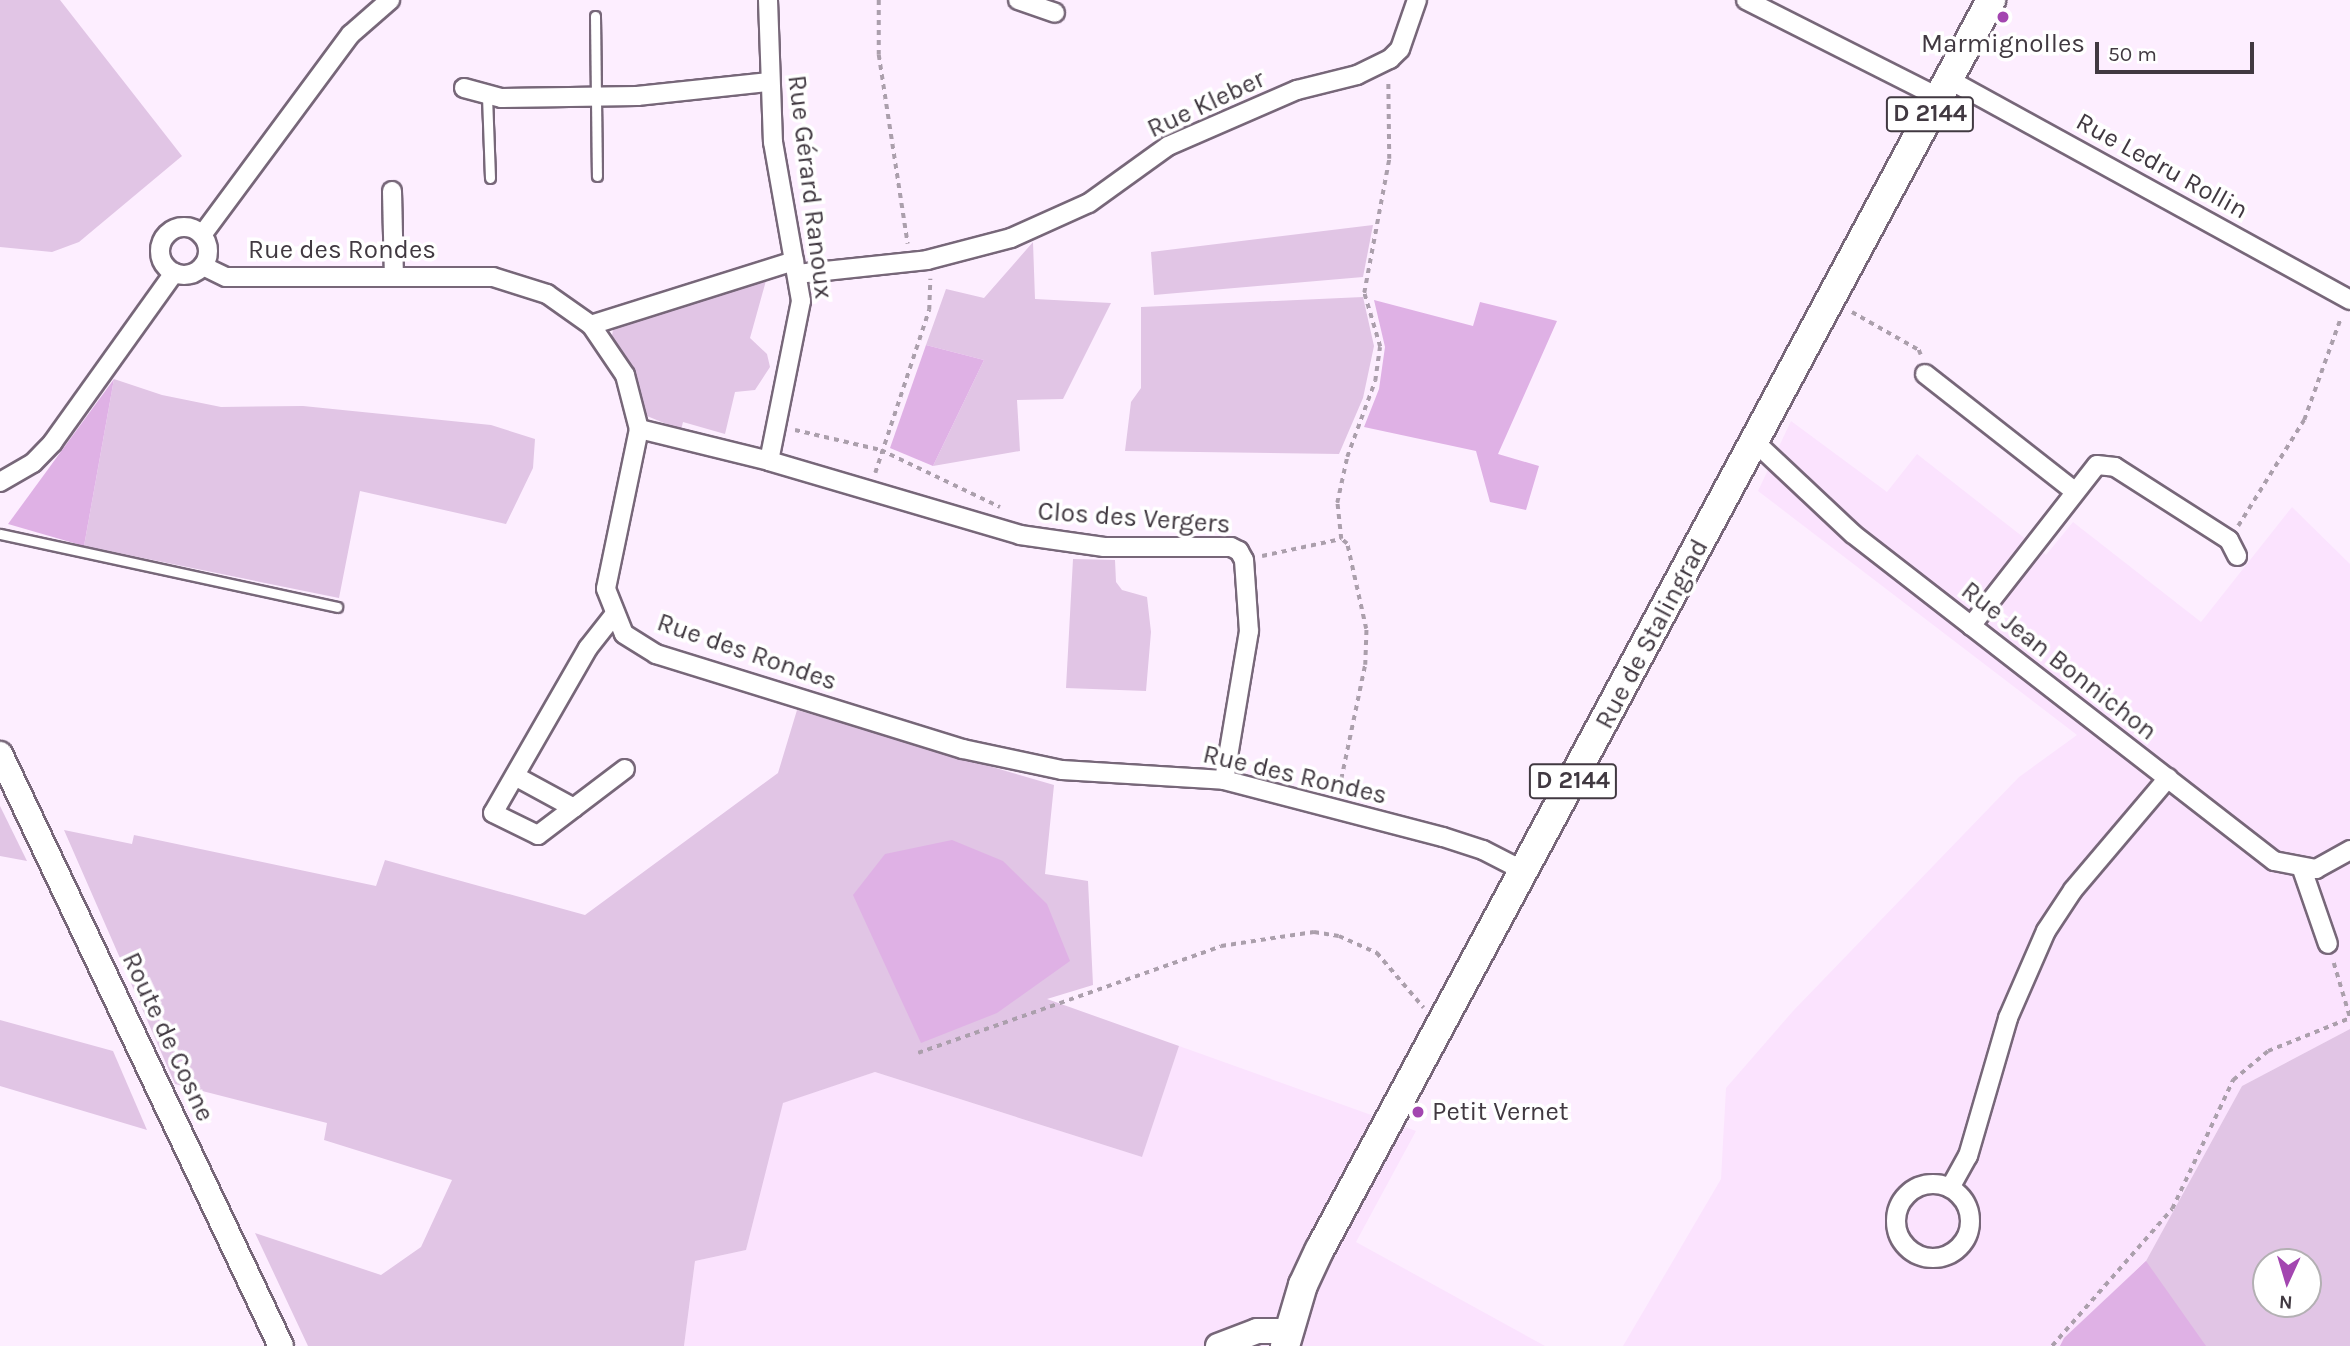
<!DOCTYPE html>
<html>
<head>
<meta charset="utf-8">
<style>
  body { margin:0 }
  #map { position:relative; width:2350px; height:1346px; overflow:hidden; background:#fdeeff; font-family:Karla,sans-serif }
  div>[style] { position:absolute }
  .built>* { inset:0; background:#fbe3fe }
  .green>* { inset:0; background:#e1c5e5 }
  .forest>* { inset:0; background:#dfb1e5 }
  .path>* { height:3.5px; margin-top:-1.75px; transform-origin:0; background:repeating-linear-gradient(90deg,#ab9fac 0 5px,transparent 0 10px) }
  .roads { filter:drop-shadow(2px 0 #776779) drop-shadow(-2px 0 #776779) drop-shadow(0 2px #776779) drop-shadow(0 -2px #776779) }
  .lane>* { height:9px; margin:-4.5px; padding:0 4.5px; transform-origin:4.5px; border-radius:4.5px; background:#fff }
  .street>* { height:18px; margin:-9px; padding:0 9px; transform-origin:9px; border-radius:9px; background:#fff }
  .street>.ring { margin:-9px; padding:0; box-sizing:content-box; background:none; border:18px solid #fff; border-radius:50% }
  .secondary>* { height:24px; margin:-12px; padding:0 12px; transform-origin:12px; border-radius:12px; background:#fff }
  .primary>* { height:28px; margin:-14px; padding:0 14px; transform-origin:14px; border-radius:14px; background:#fff }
  .dots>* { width:19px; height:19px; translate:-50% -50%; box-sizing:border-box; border:4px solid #fff; border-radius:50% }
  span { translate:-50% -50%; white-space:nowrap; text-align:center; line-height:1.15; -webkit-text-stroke:7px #fff; paint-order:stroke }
  .shield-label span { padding:2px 5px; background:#fff; border:2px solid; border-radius:5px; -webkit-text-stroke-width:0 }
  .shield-label { font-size:24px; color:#413941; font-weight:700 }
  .poi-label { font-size:26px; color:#413941 }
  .left { translate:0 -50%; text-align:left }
  .street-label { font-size:26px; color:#413941 }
  .north { position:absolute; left:2252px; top:1248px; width:70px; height:70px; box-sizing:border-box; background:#fff; border:2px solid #b3b0b3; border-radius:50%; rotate:184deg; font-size:19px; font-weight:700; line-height:28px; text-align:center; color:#413941 }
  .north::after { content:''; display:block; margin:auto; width:24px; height:32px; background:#a346b0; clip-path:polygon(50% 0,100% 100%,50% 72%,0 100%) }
  .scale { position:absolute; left:2095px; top:42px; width:159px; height:32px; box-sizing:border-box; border:4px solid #413941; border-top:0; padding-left:9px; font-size:21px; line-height:24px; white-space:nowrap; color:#413941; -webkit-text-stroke:5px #fff; paint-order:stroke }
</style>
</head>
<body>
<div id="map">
  <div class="built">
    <div style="clip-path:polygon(1791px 421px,1887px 492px,1917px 454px,2046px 555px,2073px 522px,2201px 622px,2292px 507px,2350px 564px,2350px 1029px,2242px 1086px,2146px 1261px,2060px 1346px,1623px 1346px,1721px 1179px,1726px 1088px,1793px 1011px,2019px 777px,2077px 735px,1758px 491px)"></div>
    <div style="clip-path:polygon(1179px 1046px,1416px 1131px,1356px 1242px,1545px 1346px,684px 1346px,695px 1261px,746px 1250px,782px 1103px,875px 1072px,1142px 1157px)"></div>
  </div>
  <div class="green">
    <div style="clip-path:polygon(0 0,60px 0,182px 156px,79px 242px,52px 252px,0 247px)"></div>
    <div style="clip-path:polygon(1373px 225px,1363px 277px,1154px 295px,1151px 252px)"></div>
    <div style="clip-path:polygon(1033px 242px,1035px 299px,1111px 303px,1063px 399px,1017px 400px,1020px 451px,933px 466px,984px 360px,926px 345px,946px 289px,984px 298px)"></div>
    <div style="clip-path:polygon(767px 277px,750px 338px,767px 354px,770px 367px,755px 390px,735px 392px,725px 434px,683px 422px,681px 430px,647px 416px,634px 373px,612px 336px,614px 323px)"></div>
    <div style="clip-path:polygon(1363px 297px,1374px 346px,1363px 398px,1339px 454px,1125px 451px,1131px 402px,1141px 388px,1141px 307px)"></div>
    <div style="clip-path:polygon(114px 379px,162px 395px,221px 407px,303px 406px,491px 425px,535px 439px,533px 468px,506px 524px,360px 491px,339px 598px,84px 546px)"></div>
    <div style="clip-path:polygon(1073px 559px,1115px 560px,1116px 582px,1122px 590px,1147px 597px,1151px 632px,1146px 691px,1066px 688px)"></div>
    <div style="clip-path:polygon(797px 710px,1054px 785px,1045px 874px,1088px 881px,1093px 985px,1047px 999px,1179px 1046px,1142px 1157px,875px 1072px,783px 1103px,746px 1250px,695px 1261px,684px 1346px,308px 1346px,255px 1233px,381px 1275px,421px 1247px,452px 1180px,324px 1140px,327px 1123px,175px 1084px,64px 830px,132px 844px,134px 835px,376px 886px,385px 860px,585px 915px,778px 773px)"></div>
    <div style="clip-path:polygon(0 806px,27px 861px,0 856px)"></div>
    <div style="clip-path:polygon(0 1020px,113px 1051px,147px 1130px,0 1086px)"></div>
    <div style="clip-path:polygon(evenodd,2350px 1029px,2350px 1346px,2060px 1346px,2146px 1261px,2242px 1086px,2350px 1029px,2266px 1262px,2308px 1262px,2308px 1304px,2266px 1304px,2266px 1262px)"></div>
  </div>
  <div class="forest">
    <div style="clip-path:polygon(1374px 300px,1473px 326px,1480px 302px,1557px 321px,1498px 454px,1539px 466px,1526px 510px,1490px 502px,1476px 451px,1364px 427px,1379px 389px,1385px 347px)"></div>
    <div style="clip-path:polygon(926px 345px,984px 360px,933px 466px,890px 448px)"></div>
    <div style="clip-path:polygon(114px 379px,84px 546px,8px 524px)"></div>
    <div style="clip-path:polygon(952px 840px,1003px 861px,1047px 904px,1070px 961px,997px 1013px,921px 1043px,853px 895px,885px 854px)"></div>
    <div style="clip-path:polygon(2146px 1261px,2206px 1346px,2060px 1346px,2064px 1338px)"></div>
  </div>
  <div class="path">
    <div style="left:879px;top:0;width:55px;rotate:90deg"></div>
    <div style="left:879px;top:55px;width:191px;rotate:81.3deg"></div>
    <div style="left:1852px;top:312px;width:77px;rotate:29.6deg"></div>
    <div style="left:1919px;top:350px;width:5px;rotate:68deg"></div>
    <div style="left:795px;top:430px;width:88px;rotate:13.1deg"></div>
    <div style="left:881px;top:450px;width:132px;rotate:25.6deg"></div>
    <div style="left:875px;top:473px;width:172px;rotate:-71.7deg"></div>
    <div style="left:929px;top:310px;width:31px;rotate:-88deg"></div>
    <div style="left:2238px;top:526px;width:125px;rotate:-58.1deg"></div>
    <div style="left:2304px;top:420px;width:109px;rotate:-70.2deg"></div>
    <div style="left:1262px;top:556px;width:81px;rotate:-12.1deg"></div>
    <div style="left:1341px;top:539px;width:36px;rotate:-96deg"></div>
    <div style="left:1337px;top:503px;width:47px;rotate:-77.7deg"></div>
    <div style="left:1347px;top:457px;width:81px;rotate:-69.8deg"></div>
    <div style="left:1375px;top:381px;width:34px;rotate:-82deg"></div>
    <div style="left:1380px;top:347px;width:56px;rotate:-106.5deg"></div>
    <div style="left:1364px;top:293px;width:136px;rotate:-79.4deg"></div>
    <div style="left:1389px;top:159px;width:77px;rotate:-90.7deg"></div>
    <div style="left:1339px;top:789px;width:127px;rotate:-78.2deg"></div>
    <div style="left:1365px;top:665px;width:36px;rotate:-88deg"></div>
    <div style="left:1366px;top:629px;width:87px;rotate:-102.6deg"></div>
    <div style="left:1347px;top:544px;width:8px;rotate:-140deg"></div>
    <div style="left:2334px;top:963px;width:56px;rotate:73.5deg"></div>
    <div style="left:918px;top:1053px;width:321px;rotate:-19.4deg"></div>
    <div style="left:1221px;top:946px;width:94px;rotate:-8.6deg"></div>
    <div style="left:1314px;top:932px;width:25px;rotate:9deg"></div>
    <div style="left:1339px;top:936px;width:42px;rotate:24.1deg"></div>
    <div style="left:1377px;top:953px;width:72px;rotate:49.5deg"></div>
    <div style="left:2052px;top:1346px;width:182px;rotate:-48.8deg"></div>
    <div style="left:2172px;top:1209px;width:143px;rotate:-64.7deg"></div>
    <div style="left:2233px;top:1080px;width:45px;rotate:-39.6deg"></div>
    <div style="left:2268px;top:1051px;width:88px;rotate:-21.9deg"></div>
  </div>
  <div class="roads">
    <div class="lane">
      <div style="left:595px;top:16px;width:160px;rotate:89.3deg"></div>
      <div style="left:487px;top:96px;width:82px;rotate:87.9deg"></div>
      <div style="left:0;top:534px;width:345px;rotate:12.2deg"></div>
    </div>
    <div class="street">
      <div style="left:768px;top:0;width:142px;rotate:88deg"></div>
      <div style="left:773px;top:142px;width:161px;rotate:80deg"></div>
      <div style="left:801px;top:301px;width:163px;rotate:101.3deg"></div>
      <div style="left:1018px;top:0;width:39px;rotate:19deg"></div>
      <div style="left:1746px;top:0;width:215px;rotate:26.8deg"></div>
      <div style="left:1948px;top:79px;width:459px;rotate:28.8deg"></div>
      <div style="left:464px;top:88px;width:39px;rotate:15deg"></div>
      <div style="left:502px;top:98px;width:135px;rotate:-0.8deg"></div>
      <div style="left:637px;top:96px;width:133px;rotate:-6.1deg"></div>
      <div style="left:392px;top:191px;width:85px;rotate:88.7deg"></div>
      <div class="ring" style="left:160px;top:227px;width:30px;height:30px"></div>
      <div style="left:202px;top:235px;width:250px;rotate:-53.5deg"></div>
      <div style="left:351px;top:34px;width:52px;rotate:-41.1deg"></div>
      <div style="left:203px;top:266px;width:25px;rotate:26deg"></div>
      <div style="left:226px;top:277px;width:267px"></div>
      <div style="left:493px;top:277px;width:57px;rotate:17.5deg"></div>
      <div style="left:547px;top:294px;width:54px;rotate:35.2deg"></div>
      <div style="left:591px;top:325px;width:60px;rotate:55.8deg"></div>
      <div style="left:625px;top:375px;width:56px;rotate:75.5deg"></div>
      <div style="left:639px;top:429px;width:163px;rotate:101.7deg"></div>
      <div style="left:606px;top:589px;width:48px;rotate:68.2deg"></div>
      <div style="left:624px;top:634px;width:38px;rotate:32deg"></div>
      <div style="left:656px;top:654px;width:321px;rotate:17.2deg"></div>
      <div style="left:963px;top:749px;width:101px;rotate:12deg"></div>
      <div style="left:1062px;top:770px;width:162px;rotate:3.5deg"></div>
      <div style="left:1224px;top:780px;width:226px;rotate:14.6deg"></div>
      <div style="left:1443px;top:837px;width:42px;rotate:18deg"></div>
      <div style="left:1483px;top:850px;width:46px;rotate:27.1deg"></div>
      <div style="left:797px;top:274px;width:131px;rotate:-6.1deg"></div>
      <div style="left:927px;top:260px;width:87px;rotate:-14.7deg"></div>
      <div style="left:1011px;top:238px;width:85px;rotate:-24.2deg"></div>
      <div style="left:1089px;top:203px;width:97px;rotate:-35.8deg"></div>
      <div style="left:1168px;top:146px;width:141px;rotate:-23.5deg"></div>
      <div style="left:1297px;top:90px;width:62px;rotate:-14deg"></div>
      <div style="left:1357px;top:75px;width:37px;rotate:-26deg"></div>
      <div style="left:1390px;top:59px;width:14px;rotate:-45deg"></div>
      <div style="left:1400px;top:49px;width:52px;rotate:-70.9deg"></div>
      <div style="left:591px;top:325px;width:213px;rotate:-17.5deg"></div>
      <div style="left:1925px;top:374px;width:189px;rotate:38.1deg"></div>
      <div style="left:639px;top:429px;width:134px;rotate:13.8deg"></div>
      <div style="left:769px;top:461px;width:262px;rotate:16.4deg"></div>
      <div style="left:1020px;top:535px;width:85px;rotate:8.1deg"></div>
      <div style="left:1104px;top:547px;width:127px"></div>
      <div style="left:1231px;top:547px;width:9px;rotate:27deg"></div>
      <div style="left:1239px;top:551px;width:10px;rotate:61deg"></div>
      <div style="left:1244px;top:560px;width:71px;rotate:86deg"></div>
      <div style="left:1249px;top:631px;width:151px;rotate:99.5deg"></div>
      <div style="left:1755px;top:442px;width:134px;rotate:43.2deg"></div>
      <div style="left:1853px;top:534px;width:533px;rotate:37.84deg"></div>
      <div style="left:2274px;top:861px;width:43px;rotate:10.8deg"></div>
      <div style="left:2316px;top:869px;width:39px;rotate:-29deg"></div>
      <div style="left:0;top:482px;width:38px;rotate:-30deg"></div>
      <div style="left:33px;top:463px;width:29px;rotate:-46deg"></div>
      <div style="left:53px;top:442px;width:208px;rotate:-54.4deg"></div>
      <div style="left:614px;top:615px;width:42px;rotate:128.2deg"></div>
      <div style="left:588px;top:648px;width:190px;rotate:119.9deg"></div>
      <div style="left:493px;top:813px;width:50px;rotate:26.1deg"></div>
      <div style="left:538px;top:835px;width:109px;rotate:-37.2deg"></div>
      <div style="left:1971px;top:626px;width:204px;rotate:-52deg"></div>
      <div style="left:2097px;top:465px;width:18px;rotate:6deg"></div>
      <div style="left:2115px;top:467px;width:135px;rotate:32.6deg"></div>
      <div style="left:2229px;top:540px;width:18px;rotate:63deg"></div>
      <div style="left:515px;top:776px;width:67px;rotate:28.5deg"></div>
      <div style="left:2302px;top:869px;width:79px;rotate:70.9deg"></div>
      <div class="ring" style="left:1896px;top:1184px;width:56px;height:56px"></div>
      <div style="left:1950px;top:1188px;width:37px;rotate:-61deg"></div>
      <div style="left:1968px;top:1156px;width:144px;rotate:-73.8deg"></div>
      <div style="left:2008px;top:1018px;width:95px;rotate:-66.4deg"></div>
      <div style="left:2046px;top:931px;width:49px;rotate:-56.6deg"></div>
      <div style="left:2073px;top:890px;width:147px;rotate:-49.7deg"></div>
    </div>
    <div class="secondary">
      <div style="left:0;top:754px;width:655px;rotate:64.61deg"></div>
      <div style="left:1218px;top:1346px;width:42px;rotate:-21deg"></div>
      <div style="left:1257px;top:1331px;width:31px"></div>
    </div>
    <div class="primary">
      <div style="left:1285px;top:1346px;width:64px;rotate:-73.6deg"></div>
      <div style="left:1303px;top:1285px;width:40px;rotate:-65deg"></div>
      <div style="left:1320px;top:1249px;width:1418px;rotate:-61.75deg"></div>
    </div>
  </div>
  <div class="dots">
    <div style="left:2003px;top:17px;background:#a346b0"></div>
    <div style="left:1418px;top:1112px;background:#a346b0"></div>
  </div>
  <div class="shield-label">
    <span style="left:1930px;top:114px">D 2144</span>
    <span style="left:1573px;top:781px">D 2144</span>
  </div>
  <div class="poi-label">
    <span style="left:2003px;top:44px">Marmignolles</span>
    <span class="left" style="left:1432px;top:1112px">Petit Vernet</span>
  </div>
  <div class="street-label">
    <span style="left:1206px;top:104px;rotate:-25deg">Rue Kleber</span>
    <span style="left:2162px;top:166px;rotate:29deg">Rue Ledru Rollin</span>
    <span style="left:810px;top:187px;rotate:83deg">Rue Gérard Ranoux</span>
    <span style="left:342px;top:250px">Rue des Rondes</span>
    <span style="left:1134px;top:518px;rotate:4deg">Clos des Vergers</span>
    <span style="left:1652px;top:634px;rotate:-62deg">Rue de Stalingrad</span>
    <span style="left:747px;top:652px;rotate:19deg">Rue des Rondes</span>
    <span style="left:2059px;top:661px;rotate:38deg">Rue Jean Bonnichon</span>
    <span style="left:1295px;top:775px;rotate:13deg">Rue des Rondes</span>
    <span style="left:168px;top:1037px;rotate:65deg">Route de Cosne</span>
  </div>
  <div class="north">N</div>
  <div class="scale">50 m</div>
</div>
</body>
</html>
